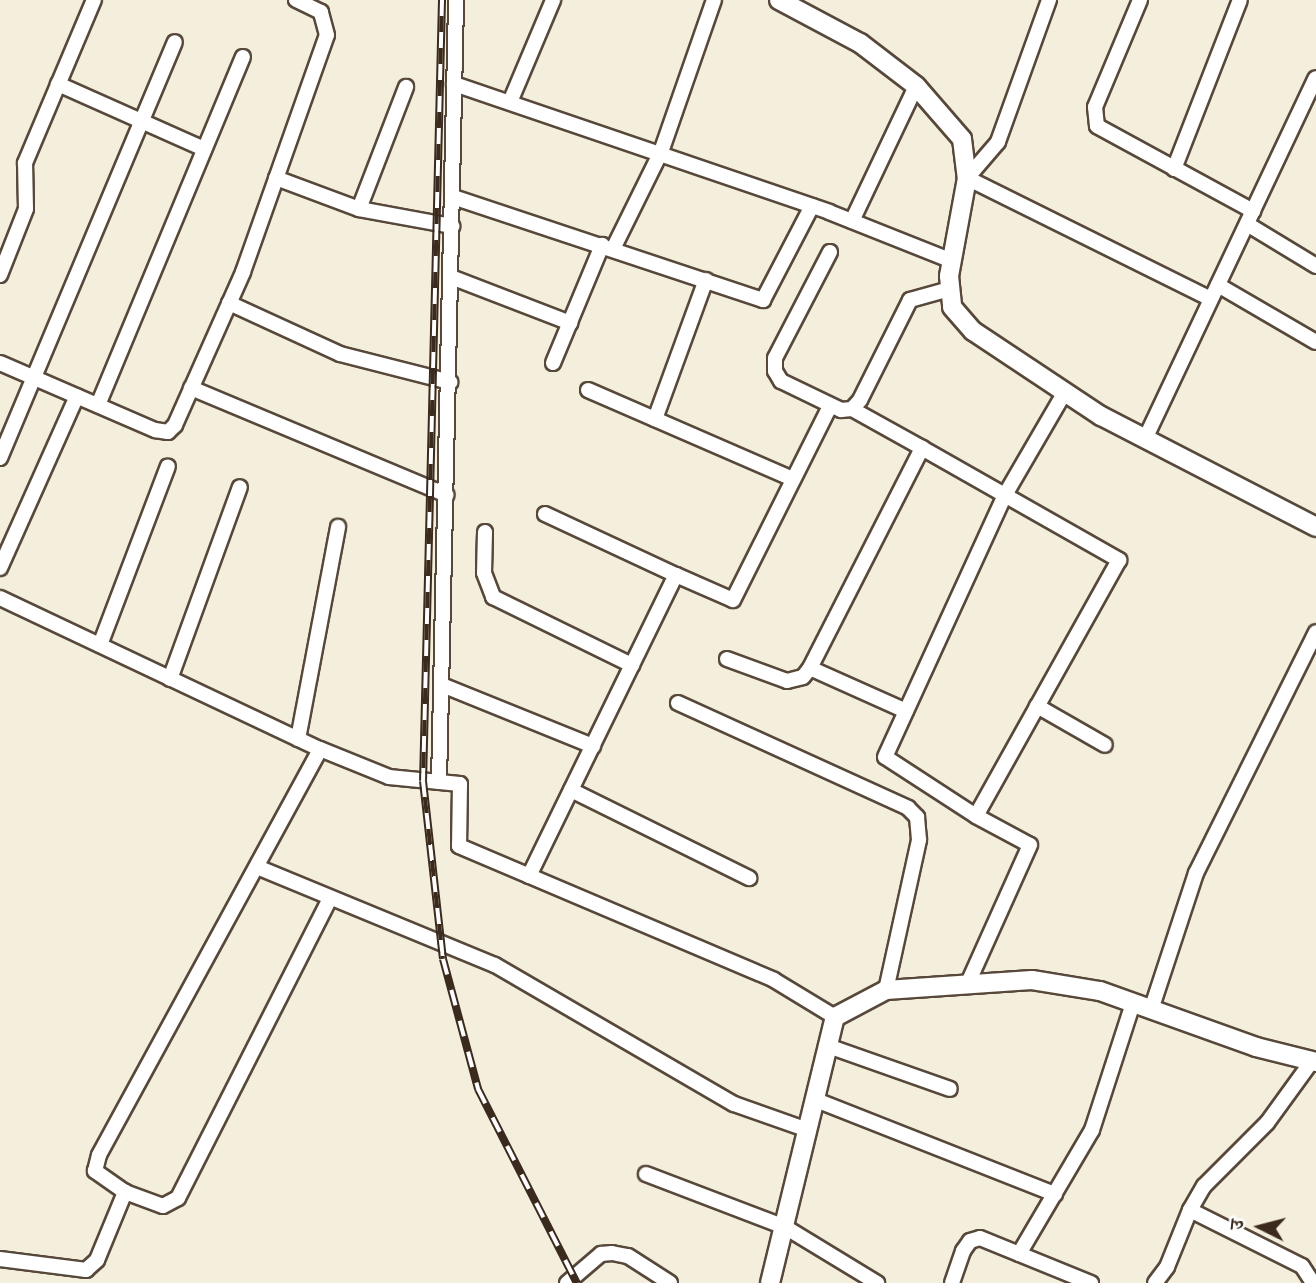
<!DOCTYPE html>
<html>
<head>
<meta charset="utf-8">
<style>
  body { margin:0 }
  #map { position:relative; width:1316px; height:1283px; overflow:hidden; background:#f4efdc; font-family:"Old Standard TT","Noto Serif Devanagari",serif }
  div>[style] { position:absolute }
  .roads { filter:drop-shadow(2px 0 #57483a) drop-shadow(-2px 0 #57483a) drop-shadow(0 2px #57483a) drop-shadow(0 -2px #57483a) }
  .minor>* { height:14px; margin:-7px; padding:0 7px; transform-origin:7px; border-radius:7px; background:#fff }
  .tertiary>* { height:18px; margin:-9px; padding:0 9px; transform-origin:9px; border-radius:9px; background:#fff }
  .rail>* { height:8px; margin-top:-4px; transform-origin:0; background:repeating-linear-gradient(90deg,#fff 0 16px,#3b2a1e 0 32px); box-sizing:border-box; border-block:2px solid #3b2a1e }
  span { translate:-50% -50%; white-space:nowrap; text-align:center; line-height:1.15; -webkit-text-stroke:7px #fff; paint-order:stroke }
  .north { position:absolute; left:1225px; top:1192px; width:70px; height:70px; -webkit-text-stroke:5px #fff; paint-order:stroke; rotate:276deg; font-size:19px; font-weight:700; line-height:28px; text-align:center; color:#3b2a1e }
  .north::after { content:''; display:block; margin:auto; width:24px; height:32px; background:#3b2a1e; clip-path:polygon(50% 0,100% 100%,50% 72%,0 100%) }
</style>
</head>
<body>
<div id="map">
  <div class="roads">
    <div class="minor">
      <div style="left:1049px;top:0;width:151px;rotate:109.8deg"></div>
      <div style="left:998px;top:142px;width:48px;rotate:130.7deg"></div>
      <div style="left:967px;top:178px;width:272px;rotate:26.4deg"></div>
      <div style="left:1140px;top:0;width:116px;rotate:112.8deg"></div>
      <div style="left:1095px;top:107px;width:19px;rotate:84deg"></div>
      <div style="left:1097px;top:126px;width:178px;rotate:28.6deg"></div>
      <div style="left:58px;top:84px;width:160px;rotate:24deg"></div>
      <div style="left:454px;top:84px;width:396px;rotate:18.8deg"></div>
      <div style="left:829px;top:212px;width:132px;rotate:21.7deg"></div>
      <div style="left:510px;top:102px;width:111px;rotate:-67.1deg"></div>
      <div style="left:1174px;top:169px;width:181px;rotate:-68.7deg"></div>
      <div style="left:276px;top:178px;width:89px;rotate:20.5deg"></div>
      <div style="left:359px;top:209px;width:95px;rotate:10.4deg"></div>
      <div style="left:453px;top:197px;width:327px;rotate:18.4deg"></div>
      <div style="left:763px;top:300px;width:106px;rotate:-62.5deg"></div>
      <div style="left:359px;top:209px;width:131px;rotate:-68.9deg"></div>
      <div style="left:852px;top:221px;width:149px;rotate:-64.6deg"></div>
      <div style="left:1247px;top:224px;width:81px;rotate:31.3deg"></div>
      <div style="left:613px;top:249px;width:108px;rotate:-63.7deg"></div>
      <div style="left:661px;top:152px;width:161px;rotate:-70.8deg"></div>
      <div style="left:830px;top:252px;width:119px;rotate:117.4deg"></div>
      <div style="left:775px;top:358px;width:13px;rotate:90deg"></div>
      <div style="left:775px;top:371px;width:12px;rotate:59deg"></div>
      <div style="left:781px;top:381px;width:67px;rotate:25.8deg"></div>
      <div style="left:841px;top:410px;width:11px;rotate:-5deg"></div>
      <div style="left:852px;top:409px;width:12px;rotate:-48deg"></div>
      <div style="left:860px;top:400px;width:112px;rotate:-63.4deg"></div>
      <div style="left:910px;top:300px;width:41px;rotate:-15.4deg"></div>
      <div style="left:0;top:275px;width:71px;rotate:-68.5deg"></div>
      <div style="left:26px;top:209px;width:46px;rotate:-91.2deg"></div>
      <div style="left:25px;top:163px;width:177px;rotate:-67.1deg"></div>
      <div style="left:451px;top:277px;width:128px;rotate:21.1deg"></div>
      <div style="left:1218px;top:285px;width:113px;rotate:30.2deg"></div>
      <div style="left:229px;top:303px;width:122px;rotate:24.7deg"></div>
      <div style="left:340px;top:354px;width:114px;rotate:14.3deg"></div>
      <div style="left:0;top:363px;width:169px;rotate:23.4deg"></div>
      <div style="left:155px;top:430px;width:13px;rotate:9deg"></div>
      <div style="left:168px;top:432px;width:10px;rotate:-45deg"></div>
      <div style="left:175px;top:425px;width:167px;rotate:-66deg"></div>
      <div style="left:243px;top:272px;width:251px;rotate:-70.5deg"></div>
      <div style="left:327px;top:35px;width:24px;rotate:-105deg"></div>
      <div style="left:321px;top:12px;width:28px;rotate:-154deg"></div>
      <div style="left:553px;top:363px;width:128px;rotate:-67.4deg"></div>
      <div style="left:191px;top:388px;width:277px;rotate:22.7deg"></div>
      <div style="left:588px;top:390px;width:223px;rotate:23.5deg"></div>
      <div style="left:98px;top:405px;width:377px;rotate:-67.4deg"></div>
      <div style="left:852px;top:409px;width:80px;rotate:29.1deg"></div>
      <div style="left:655px;top:419px;width:148px;rotate:-69.9deg"></div>
      <div style="left:1145px;top:439px;width:399px;rotate:-64.7deg"></div>
      <div style="left:0;top:458px;width:451px;rotate:-67.2deg"></div>
      <div style="left:545px;top:514px;width:145px;rotate:25deg"></div>
      <div style="left:485px;top:532px;width:41px;rotate:91.4deg"></div>
      <div style="left:484px;top:573px;width:26px;rotate:69deg"></div>
      <div style="left:493px;top:597px;width:155px;rotate:26.1deg"></div>
      <div style="left:0;top:568px;width:188px;rotate:-65.9deg"></div>
      <div style="left:0;top:598px;width:354px;rotate:25.3deg"></div>
      <div style="left:320px;top:749px;width:74px;rotate:22.1deg"></div>
      <div style="left:389px;top:777px;width:71px;rotate:5.6deg"></div>
      <div style="left:460px;top:784px;width:62px;rotate:90.9deg"></div>
      <div style="left:459px;top:846px;width:342px;rotate:23deg"></div>
      <div style="left:774px;top:980px;width:71px;rotate:31.2deg"></div>
      <div style="left:100px;top:645px;width:191px;rotate:-69.2deg"></div>
      <div style="left:727px;top:659px;width:64px;rotate:20.1deg"></div>
      <div style="left:787px;top:681px;width:16px;rotate:-14deg"></div>
      <div style="left:803px;top:677px;width:11px;rotate:-52deg"></div>
      <div style="left:170px;top:679px;width:204px;rotate:-70deg"></div>
      <div style="left:442px;top:685px;width:163px;rotate:22deg"></div>
      <div style="left:678px;top:703px;width:253px;rotate:24.5deg"></div>
      <div style="left:908px;top:808px;width:13px;rotate:45deg"></div>
      <div style="left:917px;top:817px;width:23px;rotate:85deg"></div>
      <div style="left:919px;top:840px;width:154px;rotate:102.4deg"></div>
      <div style="left:1037px;top:706px;width:78px;rotate:29.8deg"></div>
      <div style="left:906px;top:711px;width:105px;rotate:-155.9deg"></div>
      <div style="left:810px;top:668px;width:247px;rotate:-63deg"></div>
      <div style="left:922px;top:448px;width:227px;rotate:29.6deg"></div>
      <div style="left:1119px;top:560px;width:293px;rotate:119.2deg"></div>
      <div style="left:976px;top:816px;width:61px;rotate:28.2deg"></div>
      <div style="left:1030px;top:845px;width:154px;rotate:114.2deg"></div>
      <div style="left:298px;top:739px;width:216px;rotate:-79.3deg"></div>
      <div style="left:439px;top:782px;width:782px;rotate:-88.75deg"></div>
      <div style="left:571px;top:790px;width:199px;rotate:26.3deg"></div>
      <div style="left:976px;top:816px;width:108px;rotate:-147deg"></div>
      <div style="left:885px;top:757px;width:288px;rotate:-65.4deg"></div>
      <div style="left:1005px;top:495px;width:119px;rotate:-59.8deg"></div>
      <div style="left:257px;top:867px;width:257px;rotate:22.4deg"></div>
      <div style="left:495px;top:965px;width:276px;rotate:30.2deg"></div>
      <div style="left:734px;top:1104px;width:78px;rotate:19.4deg"></div>
      <div style="left:529px;top:876px;width:335px;rotate:-64deg"></div>
      <div style="left:676px;top:575px;width:62px;rotate:23.7deg"></div>
      <div style="left:733px;top:600px;width:217px;rotate:-63.4deg"></div>
      <div style="left:1151px;top:1010px;width:144px;rotate:-71.8deg"></div>
      <div style="left:1196px;top:873px;width:269px;rotate:-63.5deg"></div>
      <div style="left:828px;top:1046px;width:129px;rotate:19.4deg"></div>
      <div style="left:816px;top:1100px;width:257px;rotate:21.5deg"></div>
      <div style="left:646px;top:1174px;width:149px;rotate:20.9deg"></div>
      <div style="left:785px;top:1227px;width:108px;rotate:31.3deg"></div>
      <div style="left:125px;top:1192px;width:37px;rotate:-145deg"></div>
      <div style="left:95px;top:1171px;width:16px;rotate:-76deg"></div>
      <div style="left:99px;top:1155px;width:462px;rotate:-61.4deg"></div>
      <div style="left:1190px;top:1210px;width:125px;rotate:26.6deg"></div>
      <div style="left:1302px;top:1266px;width:20px;rotate:57deg"></div>
      <div style="left:1019px;top:1254px;width:144px;rotate:-59.5deg"></div>
      <div style="left:1092px;top:1130px;width:133px;rotate:-72.1deg"></div>
      <div style="left:0;top:1259px;width:87px;rotate:7.3deg"></div>
      <div style="left:86px;top:1270px;width:15px;rotate:-42deg"></div>
      <div style="left:97px;top:1260px;width:74px;rotate:-67.6deg"></div>
      <div style="left:125px;top:1192px;width:40px;rotate:20.2deg"></div>
      <div style="left:163px;top:1206px;width:17px;rotate:-28deg"></div>
      <div style="left:178px;top:1198px;width:336px;rotate:-63.1deg"></div>
      <div style="left:567px;top:1283px;width:45px;rotate:-40.5deg"></div>
      <div style="left:601px;top:1254px;width:11px;rotate:-5deg"></div>
      <div style="left:612px;top:1253px;width:16px;rotate:11deg"></div>
      <div style="left:628px;top:1256px;width:50px;rotate:32.7deg"></div>
      <div style="left:952px;top:1283px;width:34px;rotate:-71deg"></div>
      <div style="left:963px;top:1251px;width:12px;rotate:-55deg"></div>
      <div style="left:970px;top:1241px;width:10px;rotate:-17deg"></div>
      <div style="left:980px;top:1238px;width:120px;rotate:22.1deg"></div>
      <div style="left:1155px;top:1283px;width:20px;rotate:-53deg"></div>
      <div style="left:1167px;top:1267px;width:61px;rotate:-68deg"></div>
      <div style="left:1190px;top:1210px;width:28px;rotate:-60deg"></div>
      <div style="left:1204px;top:1186px;width:89px;rotate:-45deg"></div>
      <div style="left:1267px;top:1123px;width:77px;rotate:-54deg"></div>
    </div>
    <div class="tertiary">
      <div style="left:779px;top:0;width:92px;rotate:28deg"></div>
      <div style="left:860px;top:43px;width:71px;rotate:37.5deg"></div>
      <div style="left:916px;top:86px;width:70px;rotate:49deg"></div>
      <div style="left:962px;top:139px;width:39px;rotate:83deg"></div>
      <div style="left:967px;top:178px;width:100px;rotate:100.4deg"></div>
      <div style="left:949px;top:276px;width:31px;rotate:84deg"></div>
      <div style="left:952px;top:307px;width:32px;rotate:49deg"></div>
      <div style="left:973px;top:331px;width:154px;rotate:33.6deg"></div>
      <div style="left:1101px;top:416px;width:242px;rotate:27.3deg"></div>
      <div style="left:770px;top:1283px;width:274px;rotate:-76.3deg"></div>
      <div style="left:835px;top:1017px;width:58px;rotate:-27.9deg"></div>
      <div style="left:886px;top:990px;width:146px;rotate:-3.9deg"></div>
      <div style="left:1032px;top:980px;width:69px;rotate:9.2deg"></div>
      <div style="left:1100px;top:991px;width:166px;rotate:19.7deg"></div>
      <div style="left:1256px;top:1047px;width:62px;rotate:14deg"></div>
    </div>
  </div>
  <div class="rail">
    <div style="left:442px;top:0;width:781px;rotate:91.39deg"></div>
    <div style="left:423px;top:781px;width:179px;rotate:83.6deg"></div>
    <div style="left:443px;top:959px;width:135px;rotate:74.9deg"></div>
    <div style="left:478px;top:1089px;width:218px;rotate:63deg"></div>
  </div>
  <div class="north">उ</div>
</div>
</body>
</html>
